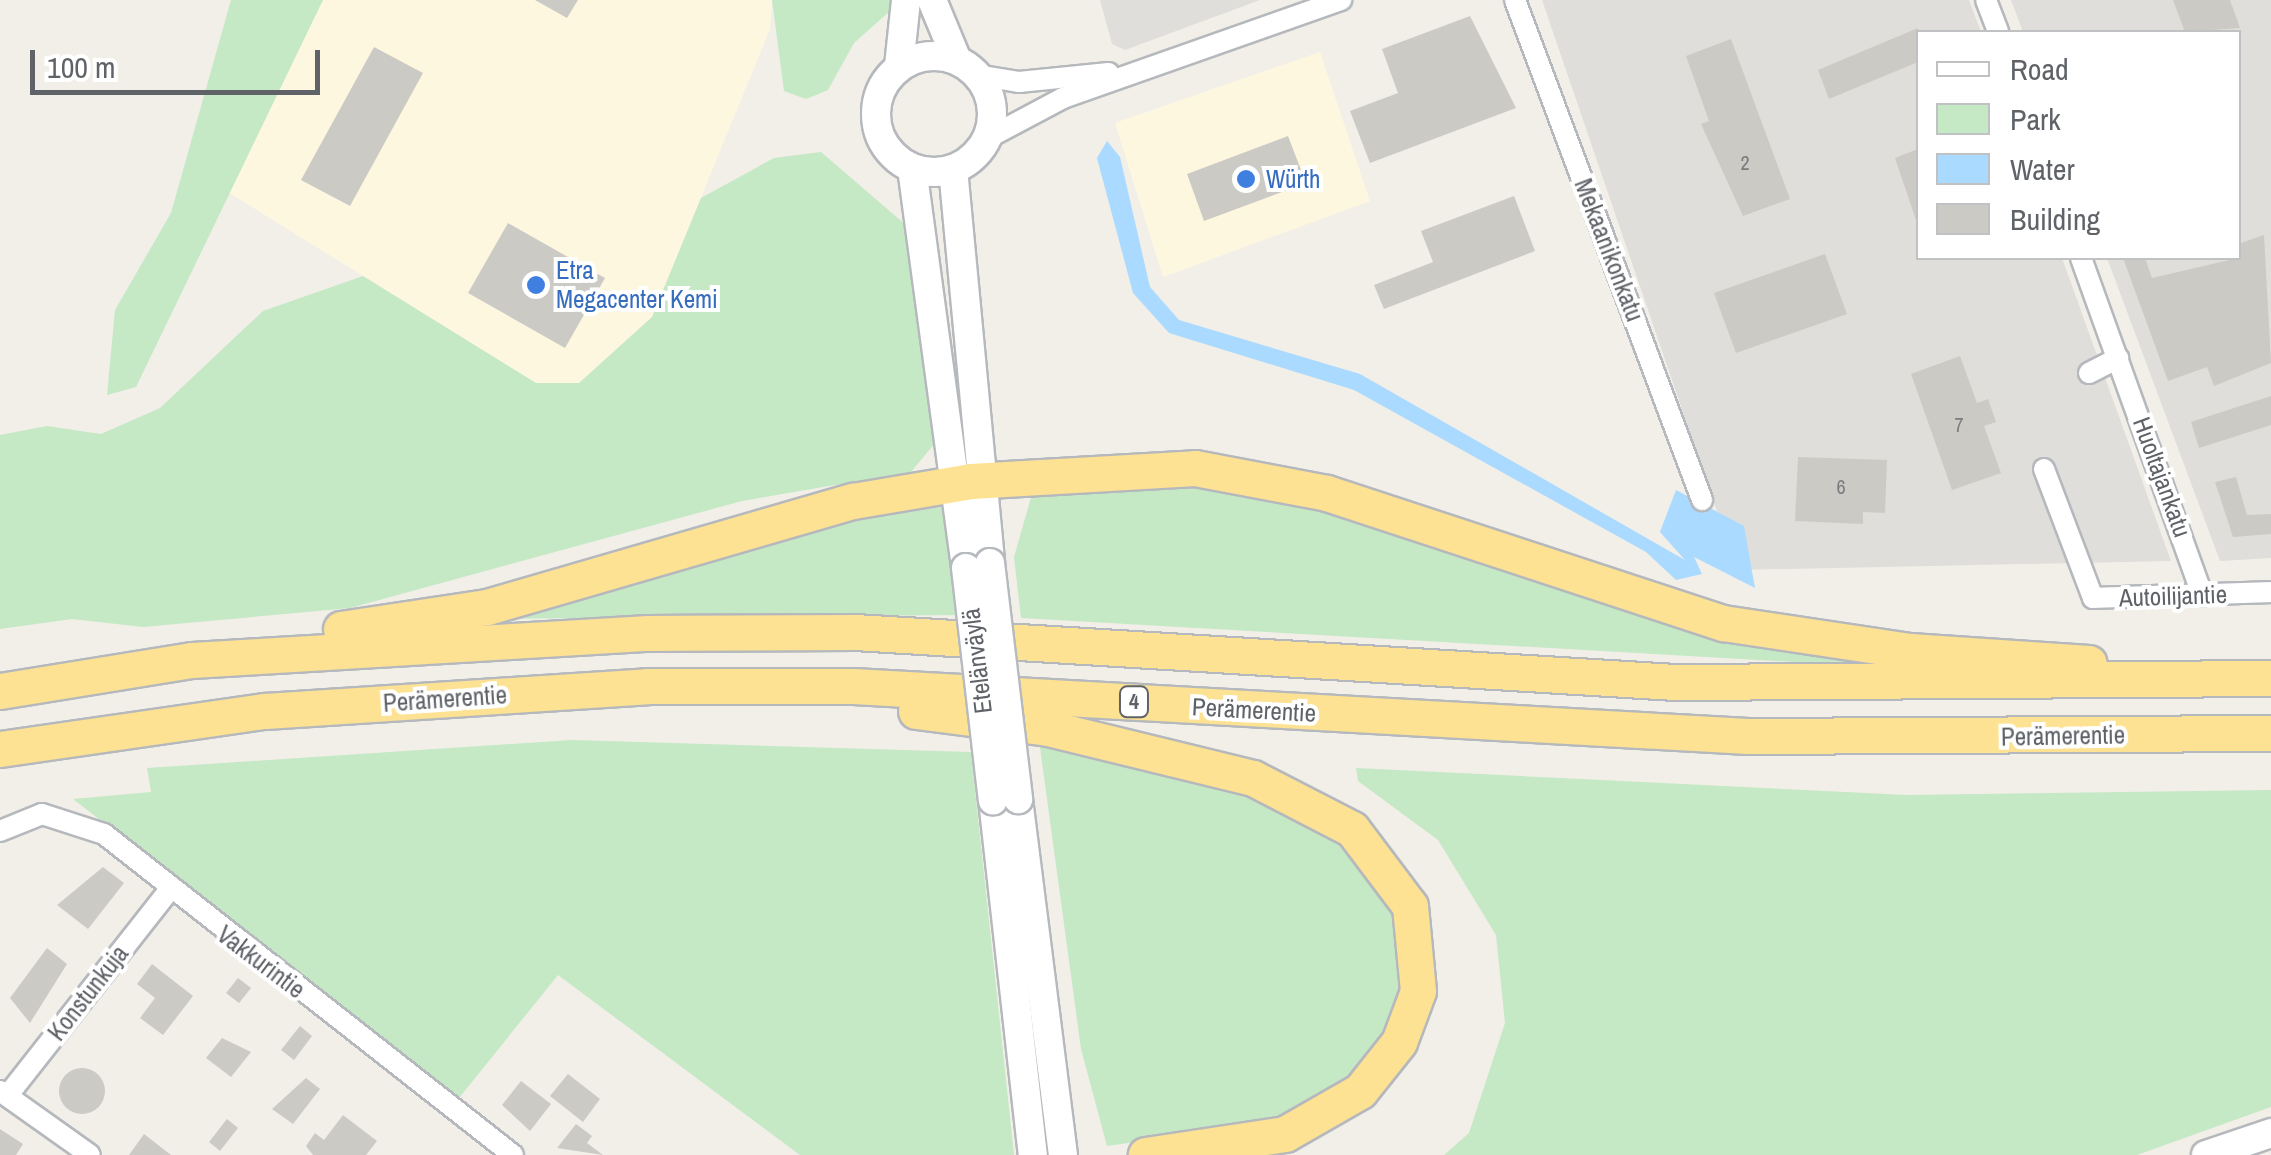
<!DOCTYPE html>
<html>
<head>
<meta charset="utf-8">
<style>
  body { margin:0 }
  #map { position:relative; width:2271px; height:1155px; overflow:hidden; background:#f1efe8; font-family:"Archivo Narrow",sans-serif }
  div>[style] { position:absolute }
  .commercial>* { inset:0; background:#fef7e0 }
  .industrial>* { inset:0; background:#e0deda }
  .green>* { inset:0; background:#c5e8c5 }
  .water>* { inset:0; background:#aadaff }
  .building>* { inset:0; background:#cccac5 }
  .round { border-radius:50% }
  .roads { filter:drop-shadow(2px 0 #b5b8bc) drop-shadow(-2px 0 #b5b8bc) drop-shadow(0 2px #b5b8bc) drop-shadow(0 -2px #b5b8bc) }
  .street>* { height:20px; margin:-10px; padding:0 10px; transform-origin:10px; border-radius:10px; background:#fff }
  .secondary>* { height:28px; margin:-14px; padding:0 14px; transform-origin:14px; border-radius:14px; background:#fff }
  .secondary>.ring { margin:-14px; padding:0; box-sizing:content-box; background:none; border:28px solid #fff; border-radius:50% }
  .highway>* { height:35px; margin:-17.5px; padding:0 17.5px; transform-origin:17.5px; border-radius:17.5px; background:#fde293 }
  .bridges { filter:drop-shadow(2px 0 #b6babf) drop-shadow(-2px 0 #b6babf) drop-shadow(0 2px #b6babf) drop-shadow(0 -2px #b6babf) }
  .secondary-bridge>* { height:28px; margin:-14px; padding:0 14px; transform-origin:14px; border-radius:14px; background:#fff }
  .dots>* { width:28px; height:28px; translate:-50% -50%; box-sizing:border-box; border:5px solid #fff; border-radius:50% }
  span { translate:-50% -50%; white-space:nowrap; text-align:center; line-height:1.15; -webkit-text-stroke:8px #fff; paint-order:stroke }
  .number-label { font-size:20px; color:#7a7d7f }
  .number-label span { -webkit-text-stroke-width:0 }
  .shield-label span { padding:2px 8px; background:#fff; border:2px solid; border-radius:8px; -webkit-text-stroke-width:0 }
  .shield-label { font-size:22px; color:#5f6368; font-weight:700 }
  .shop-label { font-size:25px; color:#366cbe }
  .left { translate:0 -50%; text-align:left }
  .street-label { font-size:25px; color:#5f6368 }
  .legend { position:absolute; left:1916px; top:30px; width:325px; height:230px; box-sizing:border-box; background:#fff; border:2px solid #bfc1c3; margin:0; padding:12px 18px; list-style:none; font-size:30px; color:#5f6368 }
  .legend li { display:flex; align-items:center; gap:20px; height:50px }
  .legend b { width:50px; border:2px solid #bfc1c3 }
  .scale { position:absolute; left:30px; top:50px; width:290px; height:45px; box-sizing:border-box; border:5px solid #5f6368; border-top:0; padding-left:12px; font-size:30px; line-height:35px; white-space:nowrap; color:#5f6368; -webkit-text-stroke:8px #fff; paint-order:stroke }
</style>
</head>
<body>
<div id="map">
  <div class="commercial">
    <div style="clip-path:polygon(323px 0,772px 0,770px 29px,652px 317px,580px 383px,536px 383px,226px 191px)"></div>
    <div style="clip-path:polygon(1320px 52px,1370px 201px,1163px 277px,1115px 123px)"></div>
  </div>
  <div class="industrial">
    <div style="clip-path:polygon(1100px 0,1260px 0,1125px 50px,1112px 44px)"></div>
    <div style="clip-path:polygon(1542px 0,1969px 0,1981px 32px,1918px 32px,1918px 258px,2062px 258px,2171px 561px,1737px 570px)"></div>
    <div style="clip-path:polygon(2011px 0,2271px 0,2271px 558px,2220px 561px,2107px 258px,2238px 258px,2238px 32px,2023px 32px)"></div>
  </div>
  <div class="green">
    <div style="clip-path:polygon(231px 0,323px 0,136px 387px,107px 395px,115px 310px,171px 213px)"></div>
    <div style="clip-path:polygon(772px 0,890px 0,891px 10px,854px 43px,828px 90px,806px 99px,784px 91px)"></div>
    <div style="clip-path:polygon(821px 152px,914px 232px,940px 437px,911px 472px,742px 501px,350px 608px,143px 627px,72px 619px,0 629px,0 435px,47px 426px,101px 434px,160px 408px,263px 311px,363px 276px,536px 383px,579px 383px,652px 317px,701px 198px,774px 158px)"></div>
    <div style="clip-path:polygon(1182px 483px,1348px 513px,1663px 622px,1848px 657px,1847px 665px,1021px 618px,1014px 557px,1032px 494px)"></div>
    <div style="clip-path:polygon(942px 507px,960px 615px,477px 619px,837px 519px)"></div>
    <div style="clip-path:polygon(572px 740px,971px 752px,1014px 1155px,800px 1155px,558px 975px,459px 1098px,73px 799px,151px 792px,147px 768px)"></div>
    <div style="clip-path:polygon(1039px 740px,1261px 797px,1351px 849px,1388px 898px,1404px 971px,1393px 1025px,1359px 1071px,1275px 1122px,1107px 1146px,1081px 1049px)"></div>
    <div style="clip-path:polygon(1356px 768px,1907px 795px,2271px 790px,2271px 1107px,2137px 1155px,1444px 1155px,1469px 1133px,1505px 1023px,1496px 935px,1438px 840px,1358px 781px)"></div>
  </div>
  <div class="water">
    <div style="clip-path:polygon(1107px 141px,1120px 157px,1150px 287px,1179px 320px,1360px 374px,1685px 560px,1660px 532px,1676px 490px,1744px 526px,1755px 588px,1694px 557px,1702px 574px,1676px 580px,1646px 552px,1354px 390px,1169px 333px,1133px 293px,1097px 158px)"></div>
  </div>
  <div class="building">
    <div style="clip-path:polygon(535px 0,578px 0,567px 18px)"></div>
    <div style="clip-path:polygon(2173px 0,2230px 0,2240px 28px,2185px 32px)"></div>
    <div style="clip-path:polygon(1470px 16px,1516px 108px,1370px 163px,1350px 111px,1398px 93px,1382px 49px)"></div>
    <div style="clip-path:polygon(1918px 28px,1918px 62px,1829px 99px,1818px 70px)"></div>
    <div style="clip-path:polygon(1731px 39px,1790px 199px,1743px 216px,1701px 124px,1709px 121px,1686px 56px)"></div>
    <div style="clip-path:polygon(374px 47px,423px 73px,350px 206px,301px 180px)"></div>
    <div style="clip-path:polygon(1288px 136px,1306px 183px,1204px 221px,1187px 174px)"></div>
    <div style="clip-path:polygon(1918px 149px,1918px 220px,1916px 220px,1895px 158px)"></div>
    <div style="clip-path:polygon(1514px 196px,1535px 251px,1384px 309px,1374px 285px,1433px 262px,1421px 231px)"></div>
    <div style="clip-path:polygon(508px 223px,605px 278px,565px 348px,468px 293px)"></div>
    <div style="clip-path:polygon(2264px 235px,2271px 363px,2214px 386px,2207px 367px,2168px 381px,2123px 258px,2145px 258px,2152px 278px,2238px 258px,2238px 244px)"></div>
    <div style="clip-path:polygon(1825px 254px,1847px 314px,1736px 353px,1714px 293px)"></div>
    <div style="clip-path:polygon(1960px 356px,1977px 403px,1988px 399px,1996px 422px,1984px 426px,2001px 473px,1952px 490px,1911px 374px)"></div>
    <div style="clip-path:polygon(2271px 396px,2271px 425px,2199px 448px,2191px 422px)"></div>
    <div style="clip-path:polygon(1798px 457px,1887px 460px,1885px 513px,1863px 512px,1863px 524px,1795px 521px)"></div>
    <div style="clip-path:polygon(2236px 477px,2247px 515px,2271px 514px,2271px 534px,2233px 537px,2215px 482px)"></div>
    <div style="clip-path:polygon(103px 867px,124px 883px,88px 929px,57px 905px)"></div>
    <div style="clip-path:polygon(47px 948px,67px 964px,30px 1023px,10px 998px)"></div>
    <div style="clip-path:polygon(152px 964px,193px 996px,163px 1035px,140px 1018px,155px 998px,137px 984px)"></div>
    <div style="clip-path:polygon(238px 978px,251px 988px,239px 1003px,226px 993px)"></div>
    <div style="clip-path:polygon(300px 1026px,312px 1036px,294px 1060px,281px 1050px)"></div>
    <div style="clip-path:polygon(222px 1038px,251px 1052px,231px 1077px,206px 1058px)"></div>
    <div class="round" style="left:59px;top:1068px;width:46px;height:46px"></div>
    <div style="clip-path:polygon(568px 1074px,600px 1099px,583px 1122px,550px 1096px)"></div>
    <div style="clip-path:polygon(306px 1078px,320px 1089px,293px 1124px,272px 1109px)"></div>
    <div style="clip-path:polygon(521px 1081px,551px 1104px,530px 1131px,502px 1105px)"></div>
    <div style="clip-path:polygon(343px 1115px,377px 1141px,366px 1155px,313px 1155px,306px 1146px,315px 1133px,324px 1140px)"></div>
    <div style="clip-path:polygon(227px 1119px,238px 1128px,220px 1151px,209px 1142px)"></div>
    <div style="clip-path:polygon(576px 1124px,592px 1136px,587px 1143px,603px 1155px,557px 1148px)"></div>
    <div style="clip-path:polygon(0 1129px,23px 1144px,16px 1155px,0 1155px)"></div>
    <div style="clip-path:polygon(144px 1134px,171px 1155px,129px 1155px)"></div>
  </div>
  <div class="roads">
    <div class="street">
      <div style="left:1515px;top:0;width:534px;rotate:69.49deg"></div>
      <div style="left:1986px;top:0;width:34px;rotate:69deg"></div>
      <div style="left:977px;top:75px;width:43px;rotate:9.5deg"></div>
      <div style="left:1019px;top:82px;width:90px;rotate:-5.7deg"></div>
      <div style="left:986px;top:139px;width:87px;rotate:-28deg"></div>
      <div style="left:1063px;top:98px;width:295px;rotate:-19.4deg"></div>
      <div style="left:2081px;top:258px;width:359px;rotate:70.2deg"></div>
      <div style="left:2089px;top:373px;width:33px;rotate:-27deg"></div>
      <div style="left:2044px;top:469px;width:138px;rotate:69.2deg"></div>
      <div style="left:2093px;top:598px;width:178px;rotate:-1.9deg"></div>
      <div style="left:0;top:831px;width:45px;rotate:-22deg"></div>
      <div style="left:42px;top:814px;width:65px;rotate:17.9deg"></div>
      <div style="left:104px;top:834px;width:520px;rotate:38.13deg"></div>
      <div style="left:0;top:1091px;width:110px;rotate:35.4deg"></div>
      <div style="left:8px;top:1095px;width:258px;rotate:-51.8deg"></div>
    </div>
    <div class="secondary">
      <div style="left:932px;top:0;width:65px;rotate:67.4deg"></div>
      <div class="ring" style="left:876px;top:56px;width:88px;height:88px"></div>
      <div style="left:899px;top:66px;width:66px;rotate:-83.9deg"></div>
      <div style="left:912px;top:168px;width:404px;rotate:82.3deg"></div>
      <div style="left:953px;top:169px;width:396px;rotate:84.6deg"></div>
      <div style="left:1018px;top:799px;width:359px;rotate:82.8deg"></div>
      <div style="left:993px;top:800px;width:357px;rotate:83.6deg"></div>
      <div style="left:2206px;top:1155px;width:69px;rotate:-18.7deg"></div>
    </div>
    <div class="highway">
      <div style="left:341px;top:629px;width:148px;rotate:-8.6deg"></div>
      <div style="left:487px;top:607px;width:381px;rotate:-16.2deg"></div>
      <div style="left:853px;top:501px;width:120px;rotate:-9.6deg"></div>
      <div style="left:971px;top:481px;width:224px;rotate:-3.3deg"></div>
      <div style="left:1195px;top:468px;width:134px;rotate:10.7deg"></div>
      <div style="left:1327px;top:493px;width:417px;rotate:18.2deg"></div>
      <div style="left:1723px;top:623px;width:189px;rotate:8.5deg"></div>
      <div style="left:1910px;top:651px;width:179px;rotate:3.8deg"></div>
      <div style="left:0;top:691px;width:194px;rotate:-9.2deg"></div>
      <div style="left:192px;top:660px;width:457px;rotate:-3.4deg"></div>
      <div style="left:648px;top:633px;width:207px;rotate:-0.3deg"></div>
      <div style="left:855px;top:632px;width:822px;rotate:3.49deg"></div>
      <div style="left:1675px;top:682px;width:596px;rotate:-0.38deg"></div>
      <div style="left:916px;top:711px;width:133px;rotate:7.3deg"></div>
      <div style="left:1048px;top:728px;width:211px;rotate:13.7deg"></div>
      <div style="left:1253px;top:778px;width:111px;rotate:27.3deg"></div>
      <div style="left:1352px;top:829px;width:96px;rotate:53deg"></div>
      <div style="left:1410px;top:906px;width:85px;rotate:84.6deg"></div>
      <div style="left:1418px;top:991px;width:54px;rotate:110.4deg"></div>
      <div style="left:1399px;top:1042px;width:63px;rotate:128.5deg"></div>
      <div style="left:1360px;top:1091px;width:86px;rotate:150.2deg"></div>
      <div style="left:1285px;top:1134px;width:141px;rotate:171.4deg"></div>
      <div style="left:0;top:749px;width:268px;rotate:-8.2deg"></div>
      <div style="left:265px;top:711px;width:383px;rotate:-3.7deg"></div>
      <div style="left:647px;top:686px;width:206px"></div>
      <div style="left:853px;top:686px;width:896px;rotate:3.2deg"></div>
      <div style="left:1748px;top:736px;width:523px;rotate:-0.33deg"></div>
    </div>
  </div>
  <div class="bridges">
    <div class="secondary-bridge">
      <div style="left:990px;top:563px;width:238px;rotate:83.2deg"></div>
      <div style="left:966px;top:568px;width:234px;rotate:83.4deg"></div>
    </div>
  </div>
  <div class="dots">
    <div style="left:1246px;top:179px;background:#3f7fe0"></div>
    <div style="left:536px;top:285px;background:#3f7fe0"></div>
  </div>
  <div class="number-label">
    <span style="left:1745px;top:162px">2</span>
    <span style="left:1959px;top:424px">7</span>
    <span style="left:1841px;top:486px">6</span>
  </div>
  <div class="shield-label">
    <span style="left:1134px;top:702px">4</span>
  </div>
  <div class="shop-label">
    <span class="left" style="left:1266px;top:179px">Würth</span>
    <span class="left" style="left:556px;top:285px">Etra<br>Megacenter Kemi</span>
  </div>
  <div class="street-label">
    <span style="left:1609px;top:250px;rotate:69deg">Mekaanikonkatu</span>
    <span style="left:2162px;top:477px;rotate:70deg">Huoltajankatu</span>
    <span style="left:2173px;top:596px;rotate:-2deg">Autoilijantie</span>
    <span style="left:977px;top:661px;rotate:-97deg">Etelänväylä</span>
    <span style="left:445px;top:699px;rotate:-4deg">Perämerentie</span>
    <span style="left:1254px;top:710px;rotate:3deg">Perämerentie</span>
    <span style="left:2063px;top:736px;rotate:-1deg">Perämerentie</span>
    <span style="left:261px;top:962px;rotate:37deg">Vakkurintie</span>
    <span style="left:88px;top:993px;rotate:-52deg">Konstunkuja</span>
  </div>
  <ul class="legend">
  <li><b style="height:12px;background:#fff"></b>Road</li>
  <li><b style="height:28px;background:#c5e8c5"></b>Park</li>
  <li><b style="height:28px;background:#aadaff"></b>Water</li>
  <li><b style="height:28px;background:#cccac5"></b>Building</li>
  </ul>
  <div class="scale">100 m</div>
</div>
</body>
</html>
